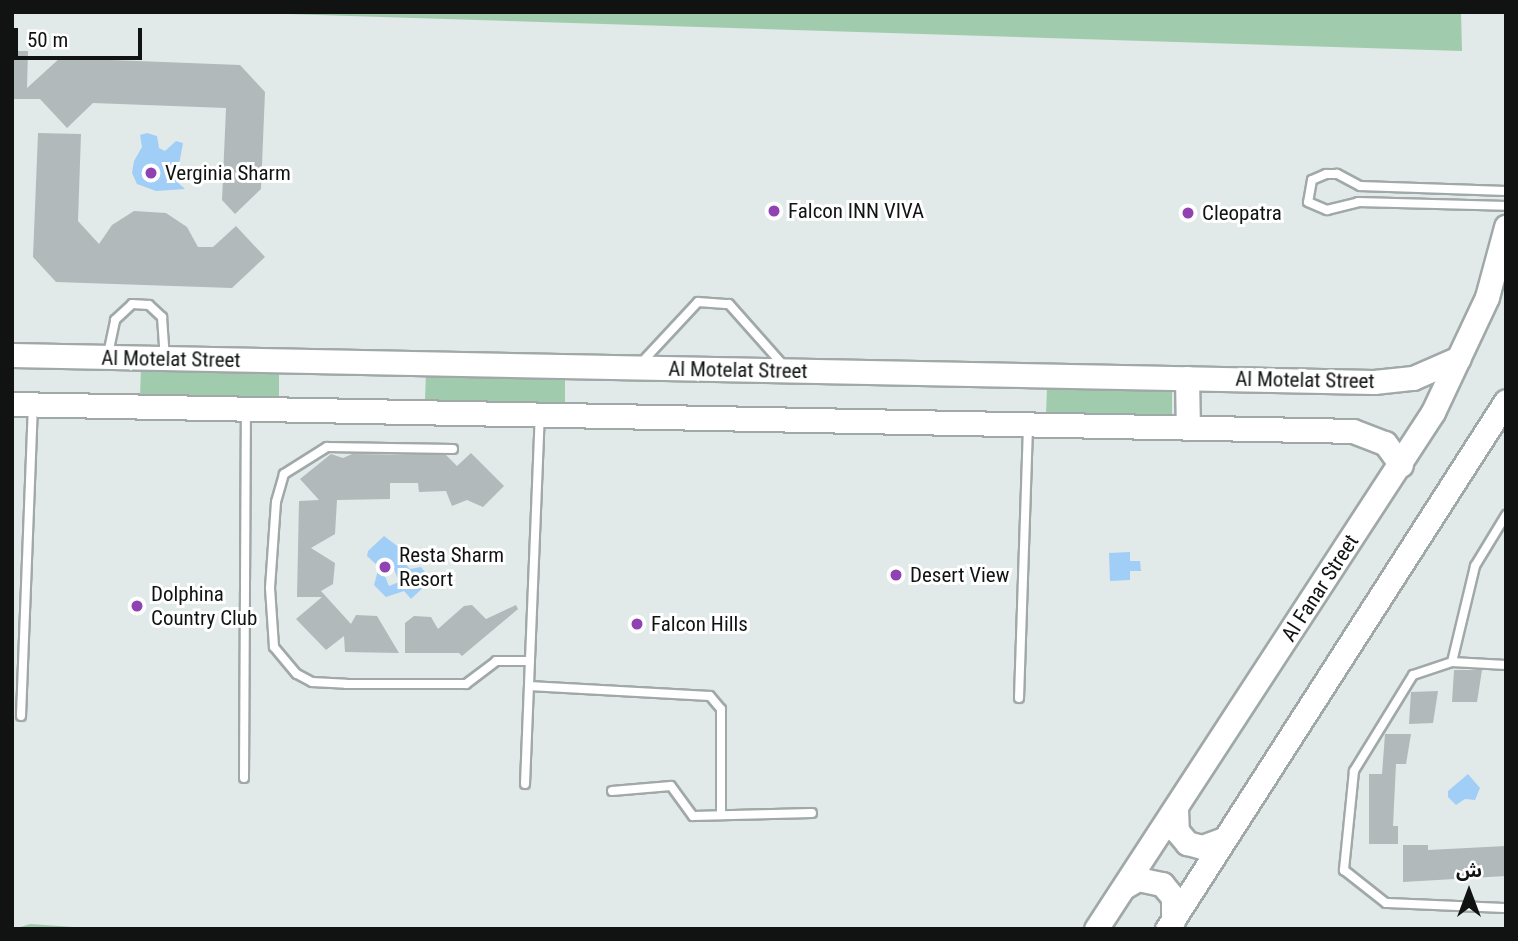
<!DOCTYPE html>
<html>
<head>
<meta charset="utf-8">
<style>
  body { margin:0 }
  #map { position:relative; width:1518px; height:941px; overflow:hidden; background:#e2e9e9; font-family:"Roboto Condensed","Noto Sans Arabic",sans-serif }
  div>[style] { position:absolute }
  .green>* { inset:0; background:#a0ccad }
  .water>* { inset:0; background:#a0cef7 }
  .building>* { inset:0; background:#b2b9bb }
  .roads { filter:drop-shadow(2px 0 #a1a8a8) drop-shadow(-2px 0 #a1a8a8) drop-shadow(0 2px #a1a8a8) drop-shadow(0 -2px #a1a8a8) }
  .lane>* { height:8px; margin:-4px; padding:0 4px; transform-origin:4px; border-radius:4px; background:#fff }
  .secondary>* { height:23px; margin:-11.5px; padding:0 11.5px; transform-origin:11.5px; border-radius:11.5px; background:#fff }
  .dots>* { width:19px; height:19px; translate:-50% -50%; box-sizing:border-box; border:4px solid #fff; border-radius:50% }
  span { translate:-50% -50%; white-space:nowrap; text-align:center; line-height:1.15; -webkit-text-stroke:6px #fff; paint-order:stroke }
  .poi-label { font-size:21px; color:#111313 }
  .left { translate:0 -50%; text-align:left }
  .street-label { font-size:21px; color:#111313 }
  .frame { position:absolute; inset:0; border:14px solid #111313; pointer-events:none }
  .north { position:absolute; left:1434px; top:857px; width:70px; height:70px; -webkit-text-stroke:5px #fff; paint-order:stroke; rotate:0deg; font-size:19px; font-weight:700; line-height:28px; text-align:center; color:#111313 }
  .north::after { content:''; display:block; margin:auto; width:24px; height:32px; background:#111313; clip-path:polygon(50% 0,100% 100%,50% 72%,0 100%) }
  .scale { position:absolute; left:14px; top:28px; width:128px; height:32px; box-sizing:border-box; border:4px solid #111313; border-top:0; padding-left:9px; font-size:21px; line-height:24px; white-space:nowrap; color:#111313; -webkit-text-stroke:5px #fff; paint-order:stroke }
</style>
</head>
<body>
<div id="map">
  <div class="green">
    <div style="clip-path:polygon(225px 12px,1461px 12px,1462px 51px)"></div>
    <div style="clip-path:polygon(141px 367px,279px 369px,279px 399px,140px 397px)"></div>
    <div style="clip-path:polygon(426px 372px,565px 375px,565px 404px,425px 401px)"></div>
    <div style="clip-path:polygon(1047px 387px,1172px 389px,1172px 416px,1046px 415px)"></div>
    <div style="clip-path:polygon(30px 924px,103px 929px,14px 929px)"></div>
  </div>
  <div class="water">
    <div style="clip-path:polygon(147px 133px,157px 136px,159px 148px,165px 151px,176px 141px,183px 143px,176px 181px,185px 189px,156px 191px,137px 184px,132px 173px,134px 161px,142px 147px,140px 135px)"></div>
    <div style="clip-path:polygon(evenodd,384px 536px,404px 551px,402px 560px,410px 569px,421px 567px,428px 576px,428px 583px,411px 599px,404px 591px,386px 597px,374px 585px,379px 567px,367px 556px,368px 551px,384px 536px,394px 569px,399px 582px,389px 586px,384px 574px,394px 569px)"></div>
    <div style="clip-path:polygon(1130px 552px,1130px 561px,1140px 561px,1141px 571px,1130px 571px,1130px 580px,1110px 581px,1109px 553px)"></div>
    <div style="clip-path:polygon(1468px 774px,1480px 788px,1475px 800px,1465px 799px,1456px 805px,1448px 797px,1448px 791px)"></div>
  </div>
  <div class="building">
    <div style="clip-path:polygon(12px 51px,28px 51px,27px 88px,60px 58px,240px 65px,265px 92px,261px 189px,235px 214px,222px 200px,226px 108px,93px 103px,67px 128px,40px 99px,12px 99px)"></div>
    <div style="clip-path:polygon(38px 133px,81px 134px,78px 221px,99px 244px,112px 225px,134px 211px,166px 213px,187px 227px,198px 247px,213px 247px,236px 226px,265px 257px,232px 288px,56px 282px,33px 257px)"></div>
    <div style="clip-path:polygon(471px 453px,504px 486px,483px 507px,467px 500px,452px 506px,446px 491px,419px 492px,418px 483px,390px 483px,390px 499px,337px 500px,335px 534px,311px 548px,335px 563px,333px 584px,321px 591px,351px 624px,356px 615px,377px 616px,399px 653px,345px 652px,344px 636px,326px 650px,296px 619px,322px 597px,297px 597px,299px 501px,319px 500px,300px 479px,331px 454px,343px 458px,352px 454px,446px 455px,457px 466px)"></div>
    <div style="clip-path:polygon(472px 605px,486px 619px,516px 605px,518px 609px,462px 656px,459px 653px,405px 653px,405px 623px,414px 616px,431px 617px,438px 629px,464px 606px)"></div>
    <div style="clip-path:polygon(1454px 670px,1482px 670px,1477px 702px,1452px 702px)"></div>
    <div style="clip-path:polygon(1438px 691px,1433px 723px,1409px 724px,1411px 692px)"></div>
    <div style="clip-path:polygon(1385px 734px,1411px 734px,1406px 764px,1396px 764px,1393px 826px,1398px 826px,1398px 844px,1369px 844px,1369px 774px,1382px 774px)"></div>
    <div style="clip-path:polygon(1403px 845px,1428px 845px,1428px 850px,1506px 846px,1506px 876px,1403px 882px)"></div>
  </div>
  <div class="roads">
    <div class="lane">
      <div style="left:1506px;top:191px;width:146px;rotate:-178deg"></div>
      <div style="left:1360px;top:186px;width:26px;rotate:-152deg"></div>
      <div style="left:1337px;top:174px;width:11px;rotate:180deg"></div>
      <div style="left:1326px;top:174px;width:15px;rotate:157deg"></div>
      <div style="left:1312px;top:180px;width:22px;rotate:100deg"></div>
      <div style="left:1308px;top:202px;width:21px;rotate:23deg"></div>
      <div style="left:1327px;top:210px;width:32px;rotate:-14deg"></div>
      <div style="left:1358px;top:202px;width:148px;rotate:1.5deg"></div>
      <div style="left:108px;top:354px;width:35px;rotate:-78deg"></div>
      <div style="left:115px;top:320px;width:23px;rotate:-43deg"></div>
      <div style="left:132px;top:304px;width:17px;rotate:3deg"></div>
      <div style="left:149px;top:305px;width:18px;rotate:43deg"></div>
      <div style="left:162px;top:317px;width:39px;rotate:86deg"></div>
      <div style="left:642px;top:362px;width:82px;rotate:-47deg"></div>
      <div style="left:698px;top:302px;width:31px;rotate:4deg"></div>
      <div style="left:729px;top:304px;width:83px;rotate:48.4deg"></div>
      <div style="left:453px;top:449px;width:126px;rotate:-179.1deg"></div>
      <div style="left:327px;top:447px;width:51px;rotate:147.9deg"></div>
      <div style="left:284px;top:474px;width:29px;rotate:106deg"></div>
      <div style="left:276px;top:502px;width:86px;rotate:94deg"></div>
      <div style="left:270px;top:588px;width:59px;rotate:86.1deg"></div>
      <div style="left:274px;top:647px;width:35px;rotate:50deg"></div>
      <div style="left:297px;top:674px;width:17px;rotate:28deg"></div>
      <div style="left:312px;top:682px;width:34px;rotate:3deg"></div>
      <div style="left:346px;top:684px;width:120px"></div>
      <div style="left:466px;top:684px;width:38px;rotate:-37deg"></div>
      <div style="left:496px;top:661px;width:34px"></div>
      <div style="left:1452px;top:662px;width:99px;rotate:-76.5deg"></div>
      <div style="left:1475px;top:566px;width:60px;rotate:-58.7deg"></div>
      <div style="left:1506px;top:665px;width:54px;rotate:-176.8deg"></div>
      <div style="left:1452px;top:662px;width:41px;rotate:161.6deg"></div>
      <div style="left:1413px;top:675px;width:113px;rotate:121.6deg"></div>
      <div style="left:1354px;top:771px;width:100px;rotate:95.8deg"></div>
      <div style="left:1344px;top:870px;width:53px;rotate:38.2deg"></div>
      <div style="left:1386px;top:903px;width:120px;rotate:2.4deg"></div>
      <div style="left:529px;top:686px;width:181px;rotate:3.2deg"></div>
      <div style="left:710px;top:696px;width:17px;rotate:50deg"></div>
      <div style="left:721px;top:709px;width:106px;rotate:90deg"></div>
      <div style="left:1019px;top:698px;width:270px;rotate:-88.1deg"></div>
      <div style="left:21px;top:716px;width:308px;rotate:-87.8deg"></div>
      <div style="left:244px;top:778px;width:366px;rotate:-89.7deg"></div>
      <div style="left:525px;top:784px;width:366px;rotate:-87.7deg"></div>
      <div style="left:612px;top:791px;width:59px;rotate:-4.8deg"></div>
      <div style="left:671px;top:786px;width:37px;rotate:54deg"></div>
      <div style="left:693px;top:816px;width:119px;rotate:-1.4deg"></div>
    </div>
    <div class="secondary">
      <div style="left:12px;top:355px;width:1362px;rotate:1.14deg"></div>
      <div style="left:1374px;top:382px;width:39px;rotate:-6deg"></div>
      <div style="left:1413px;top:378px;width:50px;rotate:-23.5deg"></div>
      <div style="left:1187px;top:378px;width:50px;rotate:88.9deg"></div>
      <div style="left:12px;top:404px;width:1341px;rotate:1.15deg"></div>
      <div style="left:1353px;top:431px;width:34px;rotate:21deg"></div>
      <div style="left:1385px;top:443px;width:27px;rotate:54deg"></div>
      <div style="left:1176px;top:808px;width:23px;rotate:88deg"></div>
      <div style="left:1177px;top:831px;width:16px;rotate:50deg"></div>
      <div style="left:1187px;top:843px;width:16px;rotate:15deg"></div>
      <div style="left:1202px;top:847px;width:23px;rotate:-20deg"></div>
      <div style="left:1124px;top:887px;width:16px;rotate:-30deg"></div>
      <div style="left:1138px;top:879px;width:25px;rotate:12deg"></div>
      <div style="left:1162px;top:884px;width:17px;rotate:50deg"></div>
      <div style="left:1173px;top:897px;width:24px;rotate:90deg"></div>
      <div style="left:1096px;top:929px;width:617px;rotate:-56.9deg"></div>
      <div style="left:1433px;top:412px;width:127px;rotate:-64.8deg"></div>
      <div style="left:1487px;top:297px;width:73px;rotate:-74.8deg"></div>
      <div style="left:1167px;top:929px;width:627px;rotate:-57.3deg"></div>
    </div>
  </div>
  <div class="dots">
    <div style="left:151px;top:173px;background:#9142b2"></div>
    <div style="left:774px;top:211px;background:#9142b2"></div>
    <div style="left:1188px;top:213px;background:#9142b2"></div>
    <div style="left:385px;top:567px;background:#9142b2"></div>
    <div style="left:896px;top:575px;background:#9142b2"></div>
    <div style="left:137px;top:606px;background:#9142b2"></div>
    <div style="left:637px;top:624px;background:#9142b2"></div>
  </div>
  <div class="poi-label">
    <span class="left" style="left:165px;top:173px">Verginia Sharm</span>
    <span class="left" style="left:788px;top:211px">Falcon INN VIVA</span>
    <span class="left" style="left:1202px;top:213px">Cleopatra</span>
    <span class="left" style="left:399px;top:567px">Resta Sharm<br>Resort</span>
    <span class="left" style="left:910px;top:575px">Desert View</span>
    <span class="left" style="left:151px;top:606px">Dolphina<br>Country Club</span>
    <span class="left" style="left:651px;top:624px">Falcon Hills</span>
  </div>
  <div class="street-label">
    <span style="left:171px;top:359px;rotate:1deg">Al Motelat Street</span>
    <span style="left:738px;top:370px;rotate:1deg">Al Motelat Street</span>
    <span style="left:1305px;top:380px;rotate:1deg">Al Motelat Street</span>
    <span style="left:1320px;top:588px;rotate:-57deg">Al Fanar Street</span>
  </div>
  <div class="frame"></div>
  <div class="north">ش</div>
  <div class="scale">50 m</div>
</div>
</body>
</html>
